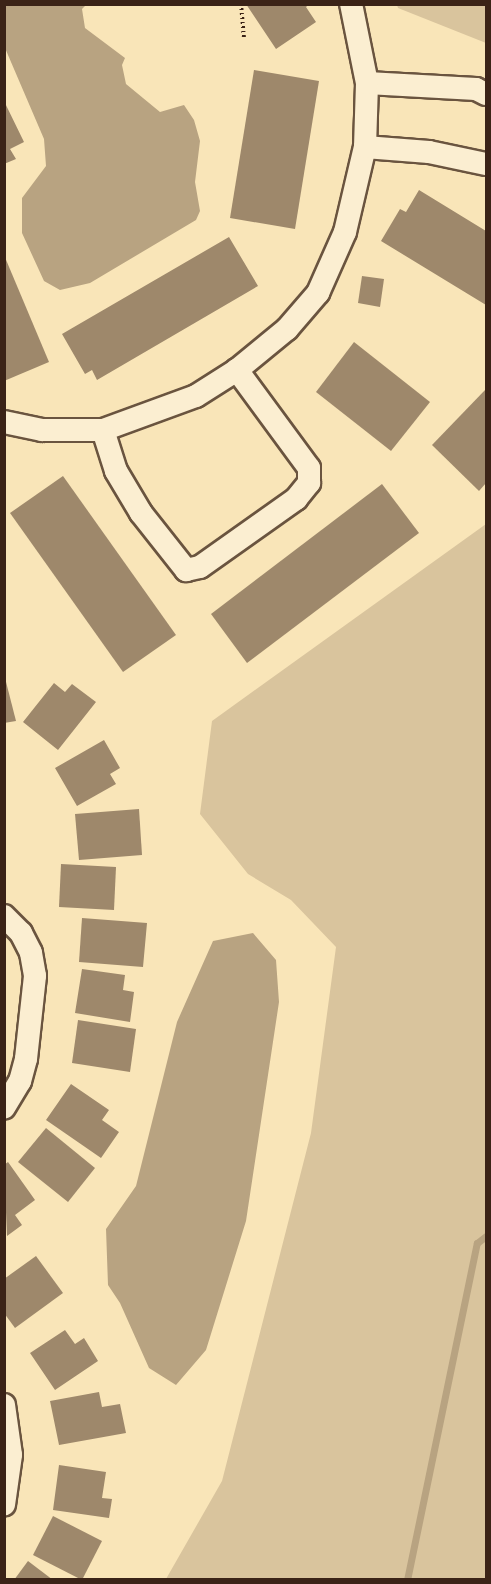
<!DOCTYPE html>
<html>
<head>
<meta charset="utf-8">
<style>
  body { margin:0 }
  #map { position:relative; width:491px; height:1584px; overflow:hidden; background:#f9e5b8; font-family:Cardo,serif }
  div>[style] { position:absolute }
  .green>* { inset:0; background:#d9c49d }
  .water>* { inset:0; background:#b8a381 }
  .stream>* { height:7px; margin:-3.5px; padding:0 3.5px; transform-origin:3.5px; border-radius:3.5px; background:#b8a381 }
  .building>* { inset:0; background:#9e886b }
  .path>* { height:4px; margin-top:-2px; transform-origin:0; background:repeating-linear-gradient(90deg,#3b2317 0 1.5px,transparent 0 4.5px) }
  .roads { filter:drop-shadow(2px 0 #6a543f) drop-shadow(-2px 0 #6a543f) drop-shadow(0 2px #6a543f) drop-shadow(0 -2px #6a543f) }
  .minor>* { height:22px; margin:-11px; padding:0 11px; transform-origin:11px; border-radius:11px; background:#fbeed1 }
  span { translate:-50% -50%; white-space:nowrap; text-align:center; line-height:1.15; -webkit-text-stroke:4.5px #fbeed1; paint-order:stroke }
  .frame { position:absolute; inset:0; border:6px solid #3b2317; pointer-events:none }
</style>
</head>
<body>
<div id="map">
  <div class="green">
    <div style="clip-path:polygon(397px 5px,486px 5px,486px 43px,398px 8px)"></div>
    <div style="clip-path:polygon(486px 524px,486px 1579px,166px 1579px,222px 1481px,311px 1133px,336px 947px,291px 900px,248px 874px,200px 814px,212px 721px)"></div>
  </div>
  <div class="water">
    <div style="clip-path:polygon(5px 4px,86px 5px,82px 9px,85px 28px,125px 58px,122px 65px,126px 84px,160px 112px,184px 105px,194px 120px,200px 141px,195px 182px,200px 211px,196px 220px,90px 283px,60px 290px,44px 281px,22px 233px,22px 198px,46px 166px,44px 139px,5px 48px)"></div>
    <div style="clip-path:polygon(253px 933px,276px 960px,279px 1002px,246px 1221px,206px 1350px,176px 1385px,149px 1368px,120px 1303px,108px 1285px,106px 1229px,136px 1186px,177px 1022px,213px 941px)"></div>
  </div>
  <div class="stream">
    <div style="left:407px;top:1580px;width:344px;rotate:-78.3deg"></div>
    <div style="left:477px;top:1243px;width:11px;rotate:-38deg"></div>
  </div>
  <div class="building">
    <div style="clip-path:polygon(246px 4px,309px 4px,306px 7px,316px 22px,276px 49px)"></div>
    <div style="clip-path:polygon(254px 70px,319px 81px,295px 229px,230px 218px)"></div>
    <div style="clip-path:polygon(4px 101px,24px 142px,10px 149px,16px 159px,4px 164px)"></div>
    <div style="clip-path:polygon(419px 190px,486px 231px,486px 305px,381px 241px,400px 209px,406px 212px)"></div>
    <div style="clip-path:polygon(229px 237px,258px 286px,97px 380px,92px 370px,85px 374px,62px 334px)"></div>
    <div style="clip-path:polygon(4px 255px,49px 362px,4px 381px)"></div>
    <div style="clip-path:polygon(362px 276px,384px 279px,380px 307px,358px 303px)"></div>
    <div style="clip-path:polygon(354px 342px,430px 402px,391px 451px,316px 392px)"></div>
    <div style="clip-path:polygon(486px 389px,486px 483px,479px 491px,432px 445px)"></div>
    <div style="clip-path:polygon(63px 476px,176px 635px,123px 672px,10px 513px)"></div>
    <div style="clip-path:polygon(382px 484px,419px 533px,247px 663px,211px 614px)"></div>
    <div style="clip-path:polygon(4px 674px,16px 721px,4px 723px)"></div>
    <div style="clip-path:polygon(54px 683px,65px 692px,72px 684px,96px 702px,58px 750px,23px 722px)"></div>
    <div style="clip-path:polygon(104px 740px,120px 768px,110px 774px,116px 784px,77px 806px,55px 768px)"></div>
    <div style="clip-path:polygon(139px 809px,142px 855px,79px 860px,75px 814px)"></div>
    <div style="clip-path:polygon(61px 864px,116px 867px,114px 910px,59px 907px)"></div>
    <div style="clip-path:polygon(82px 918px,147px 923px,143px 967px,79px 962px)"></div>
    <div style="clip-path:polygon(82px 969px,125px 975px,123px 990px,134px 992px,130px 1022px,75px 1013px)"></div>
    <div style="clip-path:polygon(78px 1020px,136px 1029px,130px 1072px,72px 1063px)"></div>
    <div style="clip-path:polygon(71px 1084px,109px 1110px,102px 1120px,119px 1132px,101px 1158px,46px 1120px)"></div>
    <div style="clip-path:polygon(46px 1128px,95px 1168px,68px 1202px,18px 1162px)"></div>
    <div style="clip-path:polygon(8px 1162px,35px 1200px,15px 1215px,22px 1225px,7px 1236px,4px 1165px)"></div>
    <div style="clip-path:polygon(36px 1256px,63px 1293px,15px 1328px,4px 1313px,4px 1279px)"></div>
    <div style="clip-path:polygon(65px 1330px,75px 1344px,84px 1338px,98px 1361px,55px 1390px,30px 1353px)"></div>
    <div style="clip-path:polygon(99px 1392px,102px 1407px,120px 1404px,126px 1433px,59px 1445px,50px 1401px)"></div>
    <div style="clip-path:polygon(59px 1465px,106px 1472px,102px 1498px,112px 1499px,109px 1518px,53px 1510px)"></div>
    <div style="clip-path:polygon(53px 1516px,102px 1541px,82px 1580px,33px 1555px)"></div>
    <div style="clip-path:polygon(28px 1561px,53px 1580px,14px 1580px)"></div>
  </div>
  <div class="path">
    <div style="left:241px;top:4px;width:35px;rotate:85deg"></div>
  </div>
  <div class="roads">
    <div class="minor">
      <div style="left:367px;top:83px;width:109px;rotate:3.2deg"></div>
      <div style="left:476px;top:89px;width:11px;rotate:27deg"></div>
      <div style="left:365px;top:147px;width:64px;rotate:4.5deg"></div>
      <div style="left:429px;top:152px;width:58px;rotate:11.9deg"></div>
      <div style="left:4px;top:422px;width:39px;rotate:12deg"></div>
      <div style="left:42px;top:430px;width:61px"></div>
      <div style="left:103px;top:430px;width:99px;rotate:-20.1deg"></div>
      <div style="left:196px;top:396px;width:49px;rotate:-32.4deg"></div>
      <div style="left:237px;top:370px;width:65px;rotate:-39.4deg"></div>
      <div style="left:287px;top:329px;width:48px;rotate:-49.3deg"></div>
      <div style="left:318px;top:293px;width:67px;rotate:-66.1deg"></div>
      <div style="left:345px;top:232px;width:87px;rotate:-76.8deg"></div>
      <div style="left:365px;top:147px;width:64px;rotate:-88.2deg"></div>
      <div style="left:367px;top:83px;width:81px;rotate:-101.4deg"></div>
      <div style="left:103px;top:430px;width:43px;rotate:72.4deg"></div>
      <div style="left:116px;top:471px;width:49px;rotate:59.2deg"></div>
      <div style="left:141px;top:513px;width:73px;rotate:51.7deg"></div>
      <div style="left:186px;top:570px;width:14px;rotate:-12deg"></div>
      <div style="left:200px;top:567px;width:118px;rotate:-35.3deg"></div>
      <div style="left:296px;top:499px;width:21px;rotate:-51deg"></div>
      <div style="left:309px;top:483px;width:15px;rotate:-90deg"></div>
      <div style="left:309px;top:468px;width:122px;rotate:-126.3deg"></div>
      <div style="left:4px;top:916px;width:24px;rotate:45deg"></div>
      <div style="left:21px;top:933px;width:22px;rotate:63deg"></div>
      <div style="left:31px;top:953px;width:23px;rotate:80deg"></div>
      <div style="left:35px;top:976px;width:83px;rotate:96.2deg"></div>
      <div style="left:26px;top:1059px;width:23px;rotate:105deg"></div>
      <div style="left:20px;top:1081px;width:31px;rotate:121deg"></div>
      <div style="left:4px;top:1405px;width:50px;rotate:82deg"></div>
      <div style="left:11px;top:1455px;width:50px;rotate:98deg"></div>
    </div>
  </div>
  <div class="frame"></div>
</div>
</body>
</html>
